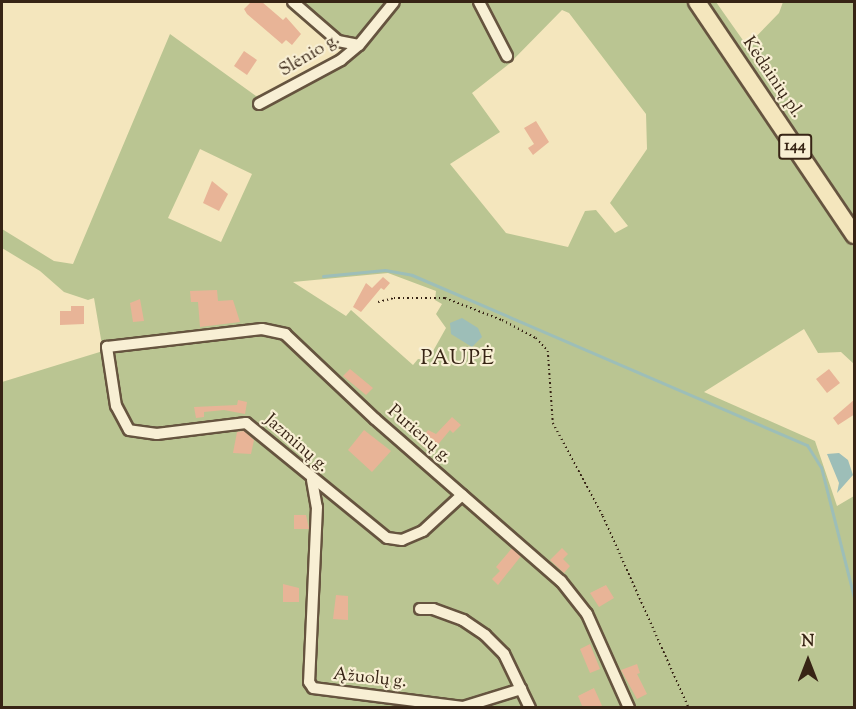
<!DOCTYPE html>
<html>
<head>
<meta charset="utf-8">
<style>
  body { margin:0 }
  #map { position:relative; width:856px; height:709px; overflow:hidden; background:#f4e6bd; font-family:"Sorts Mill Goudy",serif }
  div>[style] { position:absolute }
  .green>* { inset:0; background:#bac592 }
  .water>* { inset:0; background:#9dbeb8 }
  .stream>* { height:3px; margin:-1.5px; padding:0 1.5px; transform-origin:1.5px; border-radius:1.5px; background:#9dbeb8 }
  .building>* { inset:0; background:#e8b497 }
  .path>* { height:1.5px; margin-top:-0.75px; transform-origin:0; background:repeating-linear-gradient(90deg,#372415 0 1.5px,transparent 0 4.5px) }
  .roads { filter:drop-shadow(2px 0 #66543f) drop-shadow(-2px 0 #66543f) drop-shadow(0 2px #66543f) drop-shadow(0 -2px #66543f) }
  .street>* { height:10px; margin:-5px; padding:0 5px; transform-origin:5px; border-radius:5px; background:#f8efd4 }
  .primary>* { height:16px; margin:-8px; padding:0 8px; transform-origin:8px; border-radius:8px; background:#f4e6bd }
  span { translate:-50% -50%; white-space:nowrap; text-align:center; line-height:1.15; -webkit-text-stroke:4.5px #f8efd4; paint-order:stroke }
  .shield-label span { padding:2px 4px; background:#f8efd4; border:2px solid; border-radius:4px; -webkit-text-stroke-width:0 }
  .shield-label { font-size:16px; color:#372415; font-weight:700 }
  .street-label { font-size:18px; color:#372415 }
  .quarter-label { font-size:21px; color:#372415; letter-spacing:1.5px }
  .frame { position:absolute; inset:0; border:3px solid #372415; pointer-events:none }
  .north { position:absolute; left:778px; top:631px; width:60px; height:60px; -webkit-text-stroke:4px #f8efd4; paint-order:stroke; rotate:0deg; font-size:16px; font-weight:700; line-height:24px; text-align:center; color:#372415 }
  .north::after { content:''; display:block; margin:auto; width:21px; height:27px; background:#372415; clip-path:polygon(50% 0,100% 100%,50% 72%,0 100%) }
</style>
</head>
<body>
<div id="map">
  <div class="green">
    <div style="clip-path:polygon(evenodd,298px 2px,475px 2px,508px 63px,482px 2px,687px 2px,726px 64px,742px 81px,854px 248px,854px 364px,841px 352px,818px 353px,804px 329px,704px 392px,815px 441px,837px 506px,854px 496px,854px 707px,2px 707px,2px 382px,103px 351px,94px 298px,88px 300px,64px 292px,40px 271px,2px 248px,2px 229px,54px 261px,73px 264px,170px 34px,256px 96px,298px 88px,348px 59px,348px 39px,298px 2px,562px 10px,569px 13px,646px 114px,647px 149px,610px 203px,628px 226px,615px 233px,596px 210px,585px 211px,568px 247px,506px 233px,450px 164px,500px 132px,472px 93px,509px 64px,562px 10px,298px 2px,200px 149px,252px 174px,221px 242px,168px 218px,200px 149px,298px 2px,388px 273px,436px 291px,435px 300px,442px 304px,436px 314px,446px 328px,428px 360px,418px 359px,413px 365px,351px 310px,346px 316px,293px 282px,388px 273px)"></div>
    <div style="clip-path:polygon(704px 2px,716px 2px,747px 46px,779px 13px,783px 2px,854px 2px,854px 226px)"></div>
  </div>
  <div class="water">
    <div style="clip-path:polygon(462px 318px,478px 328px,482px 337px,472px 347px,451px 334px,450px 323px)"></div>
    <div style="clip-path:polygon(839px 453px,848px 460px,853px 475px,837px 493px,839px 483px,827px 454px)"></div>
  </div>
  <div class="stream">
    <div style="left:323px;top:276px;width:62px;rotate:-5.5deg"></div>
    <div style="left:385px;top:270px;width:27px;rotate:10deg"></div>
    <div style="left:412px;top:275px;width:430px;rotate:23.3deg"></div>
    <div style="left:807px;top:445px;width:26px;rotate:58deg"></div>
    <div style="left:821px;top:467px;width:134px;rotate:75.8deg"></div>
  </div>
  <div class="building">
    <div style="clip-path:polygon(251px 2px,262px 2px,283px 20px,286px 17px,301px 34px,292px 45px,286px 40px,282px 44px,247px 14px,244px 9px)"></div>
    <div style="clip-path:polygon(244px 51px,257px 60px,247px 75px,234px 66px)"></div>
    <div style="clip-path:polygon(536px 121px,549px 142px,533px 155px,528px 148px,534px 144px,524px 128px)"></div>
    <div style="clip-path:polygon(212px 181px,228px 194px,219px 211px,203px 203px)"></div>
    <div style="clip-path:polygon(383px 277px,390px 283px,384px 290px,381px 288px,361px 312px,353px 307px,366px 283px,372px 288px)"></div>
    <div style="clip-path:polygon(217px 290px,218px 301px,233px 300px,240px 322px,200px 327px,198px 302px,191px 302px,190px 291px)"></div>
    <div style="clip-path:polygon(140px 299px,144px 321px,133px 322px,130px 303px)"></div>
    <div style="clip-path:polygon(71px 306px,84px 306px,84px 324px,60px 325px,60px 311px,71px 311px)"></div>
    <div style="clip-path:polygon(350px 369px,373px 388px,366px 395px,343px 376px)"></div>
    <div style="clip-path:polygon(829px 369px,840px 383px,827px 393px,816px 379px)"></div>
    <div style="clip-path:polygon(855px 399px,855px 414px,838px 425px,833px 418px)"></div>
    <div style="clip-path:polygon(238px 400px,247px 402px,245px 414px,224px 410px,204px 412px,204px 417px,196px 418px,194px 407px,237px 405px)"></div>
    <div style="clip-path:polygon(452px 417px,461px 425px,453px 433px,450px 430px,431px 453px,418px 442px,428px 430px,436px 434px)"></div>
    <div style="clip-path:polygon(364px 430px,391px 451px,372px 472px,348px 450px)"></div>
    <div style="clip-path:polygon(244px 431px,254px 440px,251px 454px,233px 453px,237px 432px)"></div>
    <div style="clip-path:polygon(294px 515px,306px 515px,309px 529px,294px 529px)"></div>
    <div style="clip-path:polygon(512px 548px,521px 556px,498px 585px,492px 579px,500px 571px,496px 567px)"></div>
    <div style="clip-path:polygon(562px 548px,568px 554px,563px 559px,570px 566px,564px 573px,550px 560px)"></div>
    <div style="clip-path:polygon(283px 584px,299px 588px,299px 602px,283px 602px)"></div>
    <div style="clip-path:polygon(606px 585px,614px 598px,599px 607px,590px 593px)"></div>
    <div style="clip-path:polygon(336px 595px,348px 596px,348px 620px,333px 619px)"></div>
    <div style="clip-path:polygon(590px 644px,600px 669px,590px 673px,580px 649px)"></div>
    <div style="clip-path:polygon(637px 664px,640px 673px,637px 674px,647px 694px,637px 699px,621px 670px)"></div>
    <div style="clip-path:polygon(594px 688px,603px 708px,583px 708px,578px 696px)"></div>
  </div>
  <div class="path">
    <div style="left:378px;top:302px;width:16px;rotate:-14deg"></div>
    <div style="left:394px;top:298px;width:51px"></div>
    <div style="left:445px;top:298px;width:61px;rotate:21.1deg"></div>
    <div style="left:502px;top:320px;width:38px;rotate:28deg"></div>
    <div style="left:536px;top:338px;width:18px;rotate:47deg"></div>
    <div style="left:548px;top:351px;width:72px;rotate:86deg"></div>
    <div style="left:553px;top:423px;width:106px;rotate:61.7deg"></div>
    <div style="left:603px;top:516px;width:210px;rotate:65.9deg"></div>
  </div>
  <div class="roads">
    <div class="street">
      <div style="left:293px;top:2px;width:60px;rotate:40.9deg"></div>
      <div style="left:338px;top:41px;width:21px;rotate:11deg"></div>
      <div style="left:479px;top:2px;width:61px;rotate:62.6deg"></div>
      <div style="left:259px;top:104px;width:93px;rotate:-28.2deg"></div>
      <div style="left:341px;top:60px;width:23px;rotate:-40deg"></div>
      <div style="left:359px;top:45px;width:55px;rotate:-50.9deg"></div>
      <div style="left:312px;top:480px;width:27px;rotate:80deg"></div>
      <div style="left:317px;top:507px;width:175px;rotate:92.6deg"></div>
      <div style="left:309px;top:682px;width:7px;rotate:56deg"></div>
      <div style="left:313px;top:688px;width:151px;rotate:7.2deg"></div>
      <div style="left:463px;top:707px;width:61px;rotate:-17.2deg"></div>
      <div style="left:462px;top:495px;width:53px;rotate:137.3deg"></div>
      <div style="left:423px;top:531px;width:23px;rotate:157deg"></div>
      <div style="left:402px;top:540px;width:15px;rotate:-172deg"></div>
      <div style="left:387px;top:538px;width:182px;rotate:-140.8deg"></div>
      <div style="left:246px;top:423px;width:90px;rotate:173deg"></div>
      <div style="left:157px;top:434px;width:28px;rotate:-172deg"></div>
      <div style="left:129px;top:430px;width:27px;rotate:-118deg"></div>
      <div style="left:116px;top:406px;width:60px;rotate:-98.7deg"></div>
      <div style="left:107px;top:347px;width:156px;rotate:-6.6deg"></div>
      <div style="left:262px;top:329px;width:24px;rotate:12deg"></div>
      <div style="left:285px;top:334px;width:124px;rotate:43.4deg"></div>
      <div style="left:375px;top:419px;width:247px;rotate:41.1deg"></div>
      <div style="left:561px;top:581px;width:42px;rotate:51.8deg"></div>
      <div style="left:587px;top:614px;width:103px;rotate:65.9deg"></div>
      <div style="left:420px;top:609px;width:13px"></div>
      <div style="left:433px;top:609px;width:32px;rotate:20deg"></div>
      <div style="left:463px;top:620px;width:27px;rotate:34deg"></div>
      <div style="left:485px;top:635px;width:27px;rotate:45deg"></div>
      <div style="left:504px;top:654px;width:60px;rotate:64.3deg"></div>
    </div>
    <div class="primary">
      <div style="left:697px;top:2px;width:281px;rotate:56deg"></div>
    </div>
  </div>
  <div class="shield-label">
    <span style="left:795px;top:147px">144</span>
  </div>
  <div class="street-label">
    <span style="left:310px;top:56px;rotate:-31deg">Slėnio g.</span>
    <span style="left:772px;top:78px;rotate:56deg">Kėdainių pl.</span>
    <span style="left:419px;top:435px;rotate:41deg">Purienų g.</span>
    <span style="left:296px;top:444px;rotate:41deg">Jazminų g.</span>
    <span style="left:370px;top:679px;rotate:6deg">Ąžuolų g.</span>
  </div>
  <div class="quarter-label">
    <span style="left:458px;top:359px">PAUPĖ</span>
  </div>
  <div class="frame"></div>
  <div class="north">N</div>
</div>
</body>
</html>
